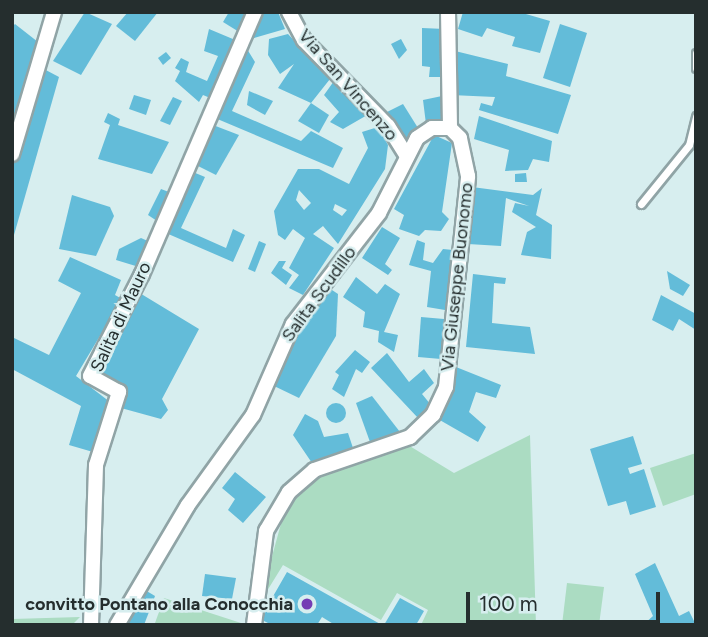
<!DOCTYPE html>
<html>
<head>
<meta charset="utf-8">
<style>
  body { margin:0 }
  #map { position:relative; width:708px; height:637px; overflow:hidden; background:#d7eeef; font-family:Figtree,sans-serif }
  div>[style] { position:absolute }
  .green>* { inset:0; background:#abdcc2 }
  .building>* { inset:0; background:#63bcd9 }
  .round { border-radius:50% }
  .roads { filter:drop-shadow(2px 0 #90a4a6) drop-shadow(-2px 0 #90a4a6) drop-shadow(0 2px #90a4a6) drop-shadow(0 -2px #90a4a6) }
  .service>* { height:7px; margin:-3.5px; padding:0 3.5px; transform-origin:3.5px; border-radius:3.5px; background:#fff }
  .minor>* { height:14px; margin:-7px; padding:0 7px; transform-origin:7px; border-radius:7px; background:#fff }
  .dots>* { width:19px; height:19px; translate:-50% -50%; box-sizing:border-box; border:4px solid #d7eeef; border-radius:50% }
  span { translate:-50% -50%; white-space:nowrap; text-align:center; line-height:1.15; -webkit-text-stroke:5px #d7eeef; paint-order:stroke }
  .street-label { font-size:18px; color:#252e2e }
  .poi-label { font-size:18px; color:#252e2e; font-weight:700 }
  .right { translate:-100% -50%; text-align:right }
  .frame { position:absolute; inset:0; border:14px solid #252e2e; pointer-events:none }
  .scale { position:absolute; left:466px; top:592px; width:194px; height:32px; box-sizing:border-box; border:4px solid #252e2e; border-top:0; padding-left:9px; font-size:21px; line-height:24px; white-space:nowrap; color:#252e2e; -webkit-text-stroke:5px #d7eeef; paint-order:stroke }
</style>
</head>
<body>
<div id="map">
  <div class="green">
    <div style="clip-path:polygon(530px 435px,536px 625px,421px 625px,428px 610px,397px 593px,381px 620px,283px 565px,259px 604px,285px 509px,315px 479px,408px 445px,454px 473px)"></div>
    <div style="clip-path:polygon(696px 453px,696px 494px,663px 506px,650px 468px)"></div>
    <div style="clip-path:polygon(567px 583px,604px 587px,599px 625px,562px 625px)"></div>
    <div style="clip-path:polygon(164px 598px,241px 623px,241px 625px,160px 625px,155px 623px)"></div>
    <div style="clip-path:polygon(80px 617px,72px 625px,12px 625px,12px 619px)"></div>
  </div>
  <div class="building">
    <div style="clip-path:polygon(85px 12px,112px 24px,81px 75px,53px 61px)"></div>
    <div style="clip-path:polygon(128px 12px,158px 12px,135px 41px,116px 26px)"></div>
    <div style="clip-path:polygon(251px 12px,244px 35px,223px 22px,229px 12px)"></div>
    <div style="clip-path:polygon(260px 12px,278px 12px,285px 29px,251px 39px)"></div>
    <div style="clip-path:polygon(463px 12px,519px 12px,550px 21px,540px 53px,512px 46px,515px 37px,487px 28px,482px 37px,458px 29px)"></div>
    <div style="clip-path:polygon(15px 24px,38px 42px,13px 127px,12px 27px)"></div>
    <div style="clip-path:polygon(560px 24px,587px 33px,570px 87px,543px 78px)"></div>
    <div style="clip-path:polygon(422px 28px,445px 29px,442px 77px,429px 77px,430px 67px,422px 66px)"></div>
    <div style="clip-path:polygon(209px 29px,240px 42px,215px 100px,203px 95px,199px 102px,175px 81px,180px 71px,175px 68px,181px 58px,189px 62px,186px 72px,207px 81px,218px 56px,204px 51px)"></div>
    <div style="clip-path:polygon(288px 34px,330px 79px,311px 103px,278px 88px,294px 64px,280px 74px,268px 55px,269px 39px)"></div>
    <div style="clip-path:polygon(401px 39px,407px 50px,399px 59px,391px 44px)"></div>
    <div style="clip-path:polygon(247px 49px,255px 62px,232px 111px,301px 141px,311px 131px,343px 148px,333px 168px,215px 118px)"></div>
    <div style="clip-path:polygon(451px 50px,508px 64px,506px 76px,571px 95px,558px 134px,479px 110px,481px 103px,492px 106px,495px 97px,451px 95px)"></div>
    <div style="clip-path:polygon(166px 52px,171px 58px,163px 65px,158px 58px)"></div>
    <div style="clip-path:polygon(42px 68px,59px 77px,12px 242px,12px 168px)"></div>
    <div style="clip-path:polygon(334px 81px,369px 114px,343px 129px,330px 122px,339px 112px,324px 95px)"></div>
    <div style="clip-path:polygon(249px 91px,273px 101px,265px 115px,247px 105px)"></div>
    <div style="clip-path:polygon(134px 95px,151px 100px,146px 115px,129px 109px)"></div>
    <div style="clip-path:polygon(442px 96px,445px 119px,426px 124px,423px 100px)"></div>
    <div style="clip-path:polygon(173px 97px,182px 101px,170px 125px,160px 121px)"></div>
    <div style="clip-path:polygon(311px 103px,329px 115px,319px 133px,298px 121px)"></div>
    <div style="clip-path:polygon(403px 104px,418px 128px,409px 142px,385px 113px)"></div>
    <div style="clip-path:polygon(108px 113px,120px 119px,118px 125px,169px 142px,152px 174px,98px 159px,110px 125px,104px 122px)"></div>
    <div style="clip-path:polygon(479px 116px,552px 141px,549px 162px,533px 159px,528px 170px,505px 171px,509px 150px,474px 139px)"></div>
    <div style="clip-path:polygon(213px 125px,239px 135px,216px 175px,196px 165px)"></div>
    <div style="clip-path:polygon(evenodd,378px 127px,388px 145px,385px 169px,338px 244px,323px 226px,313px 234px,334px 248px,303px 295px,289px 288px,299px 275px,289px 268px,305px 238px,293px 229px,285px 240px,278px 235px,274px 211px,298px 169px,319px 169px,349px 184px,368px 148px,362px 132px,378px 127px,299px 190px,311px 203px,304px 210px,296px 200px,299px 190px,378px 127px,335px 204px,347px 210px,342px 216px,333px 210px,335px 204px)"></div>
    <div style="clip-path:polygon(434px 135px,452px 143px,442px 212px,449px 219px,441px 231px,425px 230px,419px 236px,399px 229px,404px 215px,394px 209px)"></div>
    <div style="clip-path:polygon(193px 172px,205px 177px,181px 228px,226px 248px,233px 229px,245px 235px,233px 262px,166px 233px)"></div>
    <div style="clip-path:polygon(526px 173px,527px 182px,515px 182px,515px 174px)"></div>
    <div style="clip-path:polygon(472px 187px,533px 195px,542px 188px,536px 215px,552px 225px,551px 259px,521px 255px,527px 232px,536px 227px,512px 212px,515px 203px,529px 206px,506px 198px,501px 246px,468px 244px)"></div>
    <div style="clip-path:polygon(161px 189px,174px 194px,160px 223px,148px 215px)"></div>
    <div style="clip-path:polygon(72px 195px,110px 207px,114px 216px,96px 256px,59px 249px)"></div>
    <div style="clip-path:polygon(382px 227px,400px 238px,385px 264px,392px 270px,388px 275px,362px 258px)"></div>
    <div style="clip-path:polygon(141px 238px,150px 242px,139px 267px,116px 260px,119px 249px)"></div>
    <div style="clip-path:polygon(417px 240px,425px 243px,423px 260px,433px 263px,443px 249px,453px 250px,445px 310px,427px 307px,431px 271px,409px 265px)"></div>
    <div style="clip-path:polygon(259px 241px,266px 244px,255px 272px,248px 269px)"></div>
    <div style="clip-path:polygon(70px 257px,121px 280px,115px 295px,122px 299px,76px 376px,110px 402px,93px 452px,69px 445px,81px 406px,12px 369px,12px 337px,49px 355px,81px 293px,58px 281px)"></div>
    <div style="clip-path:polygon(279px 261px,286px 261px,282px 268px,292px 275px,286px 285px,271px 273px)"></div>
    <div style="clip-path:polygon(667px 271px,690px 285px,683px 296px,670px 289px)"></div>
    <div style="clip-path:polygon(473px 274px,506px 278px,505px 284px,494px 283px,492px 323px,530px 327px,535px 354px,466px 347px)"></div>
    <div style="clip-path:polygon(356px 277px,377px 294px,385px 284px,400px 294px,384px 332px,398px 335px,394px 352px,378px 342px,379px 331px,363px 327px,365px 312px,343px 297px)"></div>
    <div style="clip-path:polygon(329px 288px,338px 294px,336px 336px,299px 398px,272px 385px,303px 322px)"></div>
    <div style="clip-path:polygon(138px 292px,199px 329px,162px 399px,168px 410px,161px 419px,121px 408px,128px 391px,96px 373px)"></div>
    <div style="clip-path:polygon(661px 295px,696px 314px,696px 330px,679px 319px,673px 331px,652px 320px)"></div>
    <div style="clip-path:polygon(421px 317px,444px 319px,441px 359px,418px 357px)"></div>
    <div style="clip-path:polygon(355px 350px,370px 362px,362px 373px,356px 369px,344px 397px,332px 389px,339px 375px,335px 372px)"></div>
    <div style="clip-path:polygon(387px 353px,409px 382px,424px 369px,434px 383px,422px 394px,431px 405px,418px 418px,371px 368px)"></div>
    <div style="clip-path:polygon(456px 367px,501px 385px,496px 398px,476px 392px,469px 412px,486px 427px,478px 442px,438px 419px)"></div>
    <div style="clip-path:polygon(372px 396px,400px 432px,370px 442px,356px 403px)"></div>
    <div class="round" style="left:326px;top:403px;width:20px;height:20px"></div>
    <div style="clip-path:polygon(305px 414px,318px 421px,324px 437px,348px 433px,353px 448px,312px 463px,293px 435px)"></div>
    <div style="clip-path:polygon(633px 436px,642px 464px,628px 468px,630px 474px,644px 469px,656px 507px,630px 515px,626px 501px,608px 506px,590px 449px)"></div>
    <div style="clip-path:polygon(235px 472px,266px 497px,243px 523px,228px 510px,235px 499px,222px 488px)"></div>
    <div style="clip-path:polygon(655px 563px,679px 616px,689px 611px,696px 625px,643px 625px,653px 616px,635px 574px)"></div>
    <div style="clip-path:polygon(287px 572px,382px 625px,335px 625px,322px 617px,317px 625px,272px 625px,260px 619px)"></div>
    <div style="clip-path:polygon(205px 574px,236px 578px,232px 599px,202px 596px)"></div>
    <div style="clip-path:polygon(145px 590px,155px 596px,144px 625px,124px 625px)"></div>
    <div style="clip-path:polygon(400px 598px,424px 611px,416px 625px,384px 625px)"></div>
  </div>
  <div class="roads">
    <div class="service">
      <div style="left:696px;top:53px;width:15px;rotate:90deg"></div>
      <div style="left:641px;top:204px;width:76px;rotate:-50.9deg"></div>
      <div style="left:689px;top:145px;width:30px;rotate:-76deg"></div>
    </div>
    <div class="minor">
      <div style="left:289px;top:12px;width:32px;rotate:62deg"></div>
      <div style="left:304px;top:40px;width:120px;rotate:45.7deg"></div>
      <div style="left:388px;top:126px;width:36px;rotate:58deg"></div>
      <div style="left:448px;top:12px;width:116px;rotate:89deg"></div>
      <div style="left:12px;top:154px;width:148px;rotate:-73.5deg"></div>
      <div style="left:91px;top:625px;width:160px;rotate:-88.2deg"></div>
      <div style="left:96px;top:465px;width:77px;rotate:-72.5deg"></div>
      <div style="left:119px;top:392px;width:33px;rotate:-151deg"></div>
      <div style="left:90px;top:376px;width:114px;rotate:-63deg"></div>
      <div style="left:142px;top:274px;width:285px;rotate:-66.7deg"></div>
      <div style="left:117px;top:625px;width:139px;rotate:-59.4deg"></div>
      <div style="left:188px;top:505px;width:111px;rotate:-54.2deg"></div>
      <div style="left:253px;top:415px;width:99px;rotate:-66.3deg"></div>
      <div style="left:293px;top:324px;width:140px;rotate:-52.2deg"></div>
      <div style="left:379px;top:213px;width:84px;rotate:-63.1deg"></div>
      <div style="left:417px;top:138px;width:18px;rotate:-34deg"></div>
      <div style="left:432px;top:128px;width:18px"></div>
      <div style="left:254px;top:625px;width:95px;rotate:-82.7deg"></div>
      <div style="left:266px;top:531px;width:45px;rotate:-59.5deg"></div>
      <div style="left:289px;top:492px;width:33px;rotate:-41deg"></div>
      <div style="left:314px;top:470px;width:102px;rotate:-19deg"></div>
      <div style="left:410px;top:437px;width:32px;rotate:-44deg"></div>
      <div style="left:433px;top:415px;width:31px;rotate:-65deg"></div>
      <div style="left:446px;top:387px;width:212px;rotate:-84deg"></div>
      <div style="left:468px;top:176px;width:39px;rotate:-102deg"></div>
      <div style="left:460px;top:138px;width:14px;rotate:-135deg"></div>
    </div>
  </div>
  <div class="dots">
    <div style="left:307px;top:604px;background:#743db4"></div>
  </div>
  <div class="street-label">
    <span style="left:348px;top:85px;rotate:49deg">Via San Vincenzo</span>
    <span style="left:457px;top:277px;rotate:-84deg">Via Giuseppe Buonomo</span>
    <span style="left:319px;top:294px;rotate:-54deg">Salita Scudillo</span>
    <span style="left:121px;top:317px;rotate:-65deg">Salita di Mauro</span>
  </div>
  <div class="poi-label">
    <span class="right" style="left:293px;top:604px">convitto Pontano alla Conocchia</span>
  </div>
  <div class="frame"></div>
  <div class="scale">100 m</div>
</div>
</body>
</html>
